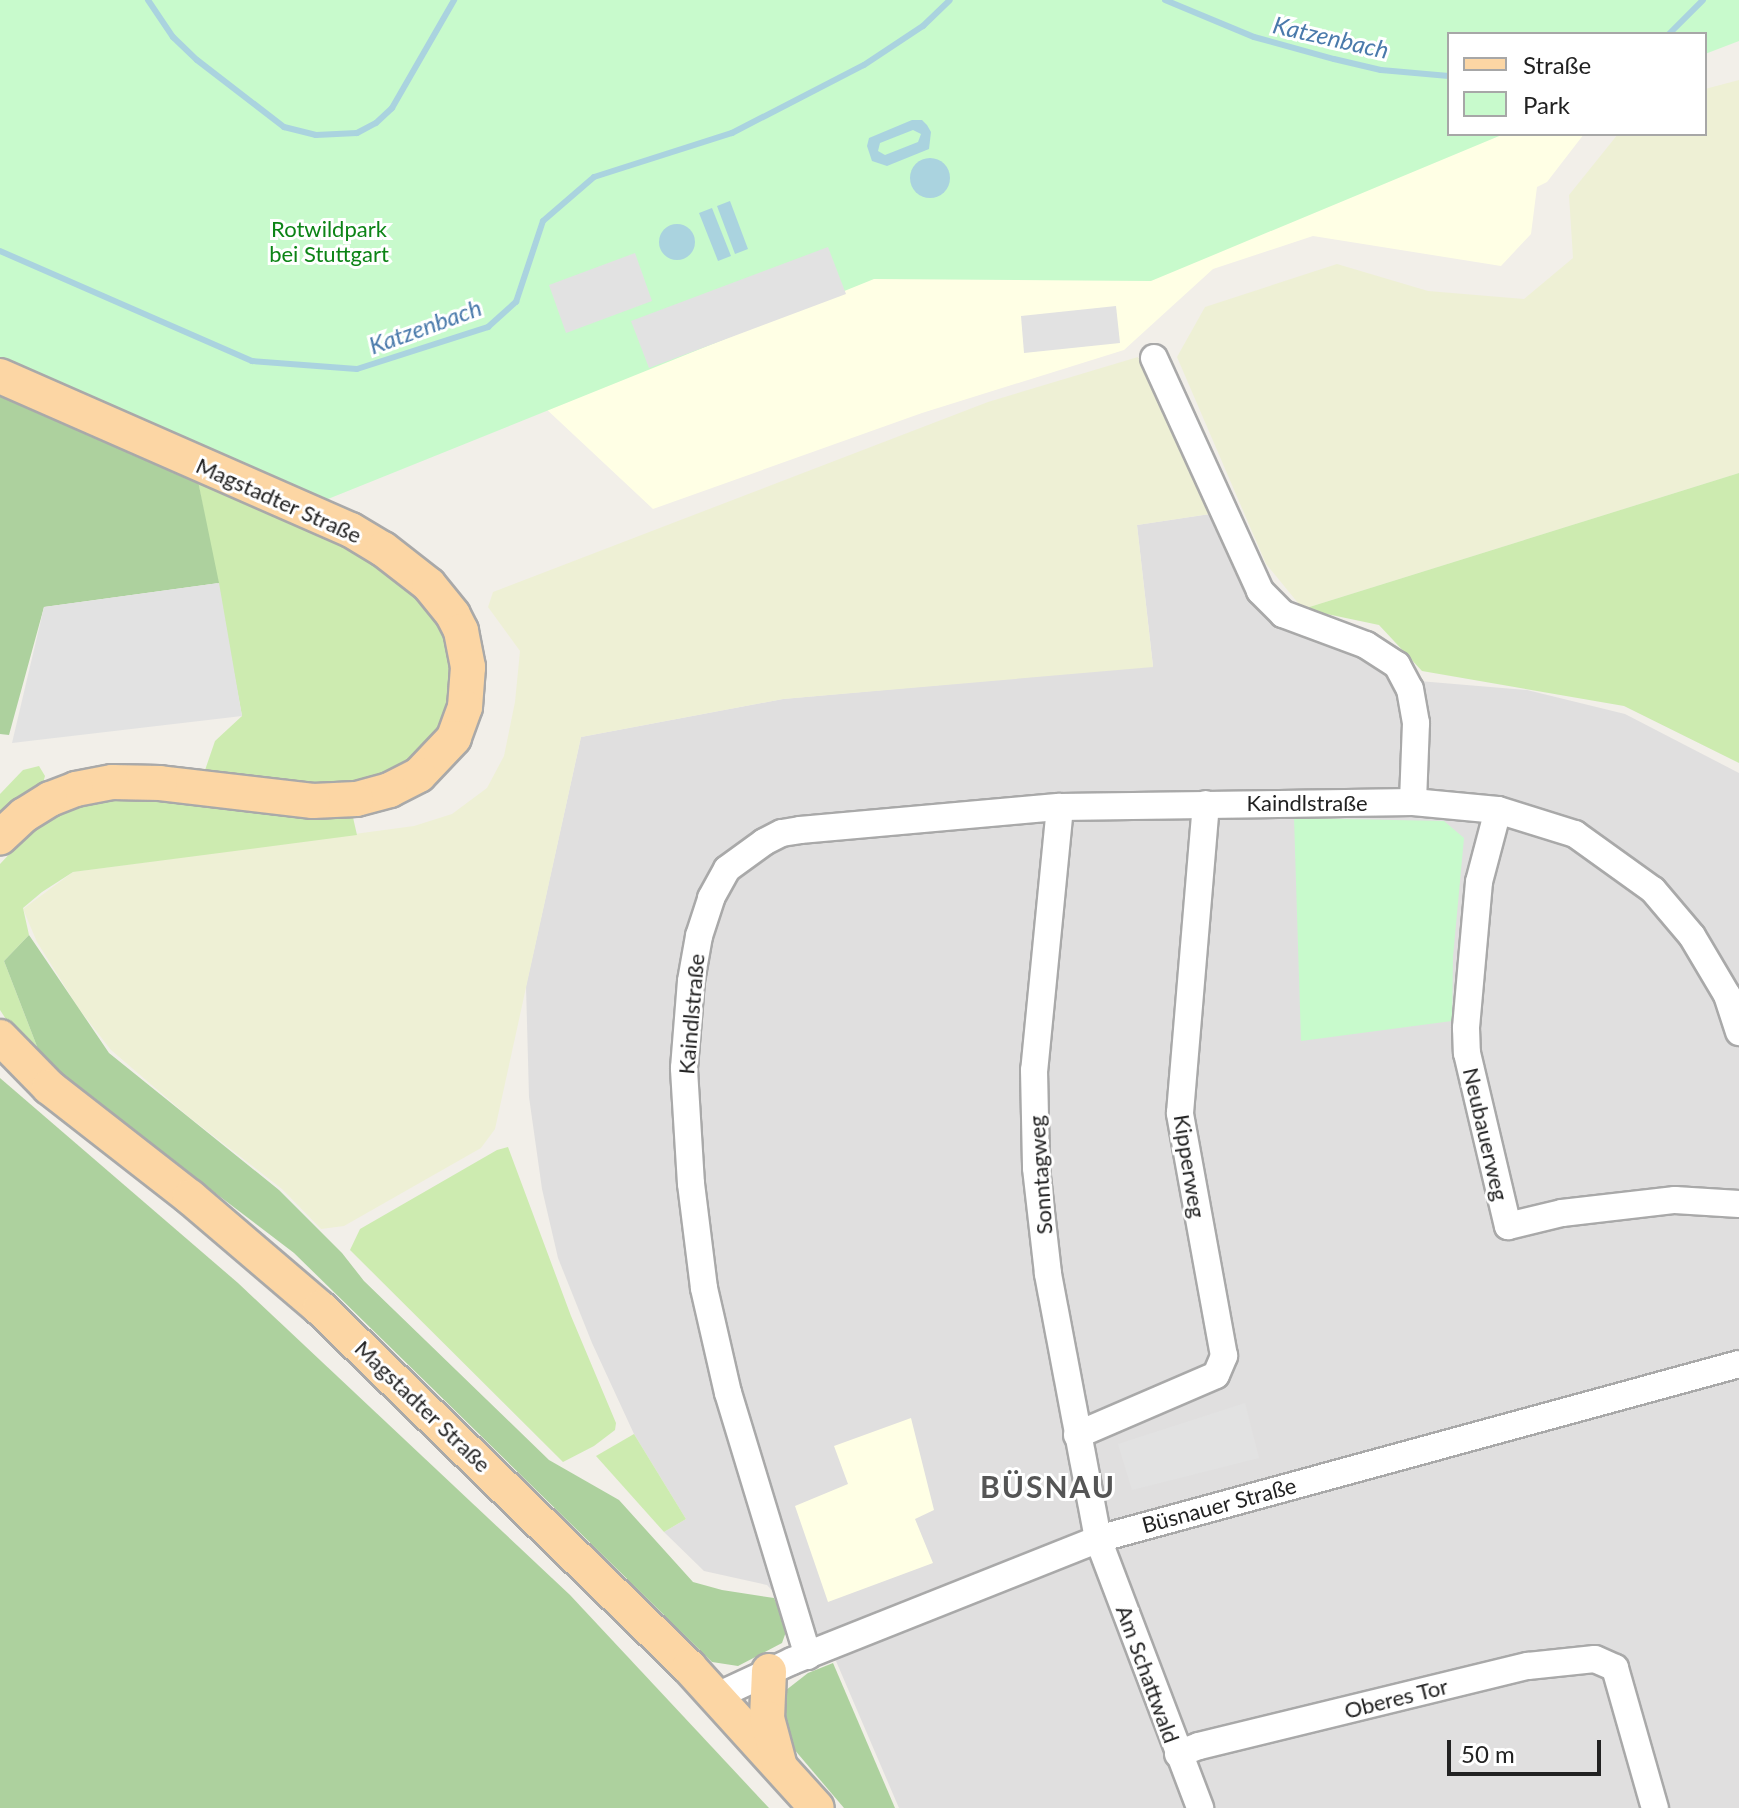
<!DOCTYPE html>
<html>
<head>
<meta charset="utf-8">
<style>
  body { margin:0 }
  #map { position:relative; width:1739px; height:1808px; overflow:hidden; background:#f2efe9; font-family:Lato,sans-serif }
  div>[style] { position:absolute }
  .residential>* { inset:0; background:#e0dfdf }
  .education>* { inset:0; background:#ffffe5 }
  .farmland>* { inset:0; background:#eef0d5 }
  .grass>* { inset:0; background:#cdebb0 }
  .forest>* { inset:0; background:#add19e }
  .park>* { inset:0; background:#c8facc }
  .parking>* { inset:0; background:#e2e2e2 }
  .water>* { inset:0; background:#aad3df }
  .round { border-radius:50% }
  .stream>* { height:6px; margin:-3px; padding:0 3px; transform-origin:3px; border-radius:3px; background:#aad3df }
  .roads { filter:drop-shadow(2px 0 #a9a9a9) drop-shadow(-2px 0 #a9a9a9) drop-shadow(0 2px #a9a9a9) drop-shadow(0 -2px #a9a9a9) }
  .minor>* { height:26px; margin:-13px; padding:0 13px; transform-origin:13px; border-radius:13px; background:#fff }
  .major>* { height:34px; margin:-17px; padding:0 17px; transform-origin:17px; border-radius:17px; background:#fcd6a4 }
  span { translate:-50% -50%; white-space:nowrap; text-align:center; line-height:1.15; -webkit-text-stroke:6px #fff; paint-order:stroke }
  .park-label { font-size:22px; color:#0c8416 }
  .street-label { font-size:22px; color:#222 }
  .water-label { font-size:24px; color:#4a7aab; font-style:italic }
  .district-label { font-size:30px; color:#555; font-weight:700; letter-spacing:2px }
  .legend { position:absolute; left:1447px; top:32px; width:260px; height:104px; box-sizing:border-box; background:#fff; border:2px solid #a7a7a7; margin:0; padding:10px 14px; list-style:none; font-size:24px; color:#222 }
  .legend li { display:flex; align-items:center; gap:16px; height:40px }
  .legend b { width:40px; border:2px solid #a7a7a7 }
  .scale { position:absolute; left:1447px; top:1740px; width:154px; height:36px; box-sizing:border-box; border:4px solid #222; border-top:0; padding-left:10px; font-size:24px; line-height:28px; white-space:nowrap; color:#222; -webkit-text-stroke:6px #fff; paint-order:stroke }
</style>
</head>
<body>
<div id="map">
  <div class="residential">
    <div style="clip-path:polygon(1210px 514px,1251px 600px,1364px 652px,1395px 679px,1527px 690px,1625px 714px,1739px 773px,1739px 1808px,899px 1808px,836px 1661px,767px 1585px,704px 1571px,664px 1532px,686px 1519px,634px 1434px,592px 1343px,558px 1258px,542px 1189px,529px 1097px,526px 986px,581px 737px,783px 699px,1153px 666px,1137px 525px)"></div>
  </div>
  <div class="education">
    <div style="clip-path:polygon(1449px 134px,1584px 134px,1547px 182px,1537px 187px,1531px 234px,1501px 266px,1313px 236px,1213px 269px,1124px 350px,922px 413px,653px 509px,416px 287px)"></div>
    <div style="clip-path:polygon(911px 1418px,934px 1510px,915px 1519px,933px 1563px,828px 1602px,795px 1506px,848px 1484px,834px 1446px)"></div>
  </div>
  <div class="farmland">
    <div style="clip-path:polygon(1739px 80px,1739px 473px,1303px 609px,1266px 564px,1177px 357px,1205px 307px,1337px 264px,1428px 291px,1524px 299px,1573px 258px,1569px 195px,1618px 134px,1705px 134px,1705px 89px)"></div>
    <div style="clip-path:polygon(1138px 357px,1210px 514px,1137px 525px,1153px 667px,783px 699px,581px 737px,495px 1129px,481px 1148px,344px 1226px,321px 1229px,282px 1189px,189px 1117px,111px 1050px,79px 1009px,37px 942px,23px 909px,73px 872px,414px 826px,452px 814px,487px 788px,504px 756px,515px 702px,520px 651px,488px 607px,493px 592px,988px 402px)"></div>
  </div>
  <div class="grass">
    <div style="clip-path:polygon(1739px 473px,1739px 763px,1624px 706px,1422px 671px,1379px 625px,1303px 609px)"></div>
    <div style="clip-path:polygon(197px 476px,346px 542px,412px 588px,441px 625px,450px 651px,454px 681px,444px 724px,409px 766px,383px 778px,332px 788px,204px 773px,215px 741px,242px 716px)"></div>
    <div style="clip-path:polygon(39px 766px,45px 776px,43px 783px,0 814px,0 794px,23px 770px)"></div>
    <div style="clip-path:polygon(127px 798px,352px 813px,357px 835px,73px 872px,42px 892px,23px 908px,29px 935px,4px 961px,43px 1062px,15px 1033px,0 1010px,0 864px,33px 829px,60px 812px,97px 801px)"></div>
    <div style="clip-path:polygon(508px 1147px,571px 1316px,616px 1423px,615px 1430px,594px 1446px,563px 1462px,350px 1250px,360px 1229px,497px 1150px)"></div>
    <div style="clip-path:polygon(634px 1434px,686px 1519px,664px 1532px,596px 1456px)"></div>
  </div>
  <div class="forest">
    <div style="clip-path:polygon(0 391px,197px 476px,219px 583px,44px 607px,9px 735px,0 734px)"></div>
    <div style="clip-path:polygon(29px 935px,109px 1053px,279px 1190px,342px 1253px,364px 1281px,549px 1460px,619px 1500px,693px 1582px,722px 1590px,774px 1598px,787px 1629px,782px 1643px,738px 1666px,712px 1662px,294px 1253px,43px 1062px,4px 961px)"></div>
    <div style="clip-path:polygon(0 1078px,238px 1283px,570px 1595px,769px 1808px,0 1808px)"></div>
    <div style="clip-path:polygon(833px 1663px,895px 1808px,844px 1808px,782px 1735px,781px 1694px,808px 1673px)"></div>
  </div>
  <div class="park">
    <div style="clip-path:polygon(0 0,1739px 0,1739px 41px,1705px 54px,1705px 34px,1449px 34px,1449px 134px,1504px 134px,1151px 281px,874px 279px,323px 501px,0 361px)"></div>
    <div style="clip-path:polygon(1294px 818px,1444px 821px,1464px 838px,1453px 957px,1452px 1021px,1301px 1041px)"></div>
  </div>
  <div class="parking">
    <div style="clip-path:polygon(828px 247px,846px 294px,649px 368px,631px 321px)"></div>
    <div style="clip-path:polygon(635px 253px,652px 301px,566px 333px,549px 285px)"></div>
    <div style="clip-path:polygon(1116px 306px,1120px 343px,1024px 353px,1021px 316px)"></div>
    <div style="clip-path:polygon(219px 583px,242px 716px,12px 743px,44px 607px)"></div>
    <div style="clip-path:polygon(1245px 1403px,1259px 1458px,1132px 1490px,1118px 1444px)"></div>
  </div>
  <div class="water">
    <div style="clip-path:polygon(evenodd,912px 120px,922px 120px,927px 125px,931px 132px,929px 149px,887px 166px,872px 161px,867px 146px,869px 138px,912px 120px,913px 130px,921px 134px,918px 142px,885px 155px,878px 151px,880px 143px,913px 130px)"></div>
    <div class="round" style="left:910px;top:158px;width:40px;height:40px"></div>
    <div style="clip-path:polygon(730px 201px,748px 249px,735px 254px,717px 206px)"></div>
    <div style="clip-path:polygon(712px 208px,731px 256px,718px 261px,699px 213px)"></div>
    <div class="round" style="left:659px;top:224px;width:36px;height:36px"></div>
  </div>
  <div class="stream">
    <div style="left:148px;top:0;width:45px;rotate:56deg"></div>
    <div style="left:173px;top:37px;width:33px;rotate:44deg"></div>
    <div style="left:197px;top:60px;width:110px;rotate:37.6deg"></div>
    <div style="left:284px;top:127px;width:33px;rotate:14deg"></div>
    <div style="left:316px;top:135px;width:41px;rotate:-2.8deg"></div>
    <div style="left:357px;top:133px;width:21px;rotate:-28deg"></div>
    <div style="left:376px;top:123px;width:22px;rotate:-43deg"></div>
    <div style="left:392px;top:108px;width:125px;rotate:-60.1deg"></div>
    <div style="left:1165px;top:0;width:96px;rotate:22.6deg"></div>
    <div style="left:1254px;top:37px;width:83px;rotate:15.4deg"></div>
    <div style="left:1334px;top:59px;width:48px;rotate:13.2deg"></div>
    <div style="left:1381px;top:70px;width:68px;rotate:5deg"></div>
    <div style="left:1669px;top:34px;width:48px;rotate:-45deg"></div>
    <div style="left:0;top:251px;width:275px;rotate:23.6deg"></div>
    <div style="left:252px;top:361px;width:105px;rotate:4.4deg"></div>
    <div style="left:357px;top:369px;width:138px;rotate:-17.8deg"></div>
    <div style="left:488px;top:327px;width:38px;rotate:-42deg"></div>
    <div style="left:516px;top:302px;width:85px;rotate:-71.6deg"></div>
    <div style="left:543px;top:221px;width:67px;rotate:-40.8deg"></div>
    <div style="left:594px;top:177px;width:145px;rotate:-17.7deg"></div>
    <div style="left:732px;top:133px;width:148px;rotate:-27.3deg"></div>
    <div style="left:864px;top:65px;width:71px;rotate:-33.5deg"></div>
    <div style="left:923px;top:26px;width:37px;rotate:-44deg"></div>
  </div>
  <div class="roads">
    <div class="minor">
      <div style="left:1154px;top:358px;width:256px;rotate:65.5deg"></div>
      <div style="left:1260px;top:591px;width:33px;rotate:45deg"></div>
      <div style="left:1283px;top:614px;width:89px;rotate:20.5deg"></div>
      <div style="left:1366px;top:645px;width:37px;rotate:33deg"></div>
      <div style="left:1397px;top:665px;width:27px;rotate:62deg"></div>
      <div style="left:1410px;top:689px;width:35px;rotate:80deg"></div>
      <div style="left:1416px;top:723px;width:79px;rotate:92.2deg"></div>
      <div style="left:1060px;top:807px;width:264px;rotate:95.6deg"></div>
      <div style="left:1034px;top:1070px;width:98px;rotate:88.8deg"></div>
      <div style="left:1036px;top:1168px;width:107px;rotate:83.5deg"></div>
      <div style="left:1048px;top:1274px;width:270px;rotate:79.3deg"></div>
      <div style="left:1098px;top:1539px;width:288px;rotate:69.2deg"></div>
      <div style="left:1498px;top:810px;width:74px;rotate:104.8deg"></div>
      <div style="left:1479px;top:882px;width:147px;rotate:95.1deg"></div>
      <div style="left:1466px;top:1028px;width:25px;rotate:88deg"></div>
      <div style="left:1467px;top:1053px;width:178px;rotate:76.7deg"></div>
      <div style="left:1508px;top:1226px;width:56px;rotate:-13.5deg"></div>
      <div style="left:1562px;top:1213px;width:114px;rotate:-6.6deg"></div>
      <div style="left:1675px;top:1200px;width:64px;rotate:3.6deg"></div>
      <div style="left:1077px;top:1435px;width:151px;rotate:-23.3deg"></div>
      <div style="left:1216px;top:1375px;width:21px;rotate:-67deg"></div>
      <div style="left:1224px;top:1356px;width:247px;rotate:-100.3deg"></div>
      <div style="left:1180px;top:1113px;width:310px;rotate:-85.2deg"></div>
      <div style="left:808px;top:1656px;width:275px;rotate:-106.9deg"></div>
      <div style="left:728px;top:1393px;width:108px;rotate:-102.9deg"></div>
      <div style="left:704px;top:1288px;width:105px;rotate:-97.1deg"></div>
      <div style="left:691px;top:1184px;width:116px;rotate:-93.5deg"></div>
      <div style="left:684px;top:1068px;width:87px;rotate:-85.4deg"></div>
      <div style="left:691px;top:981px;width:46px;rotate:-79.9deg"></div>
      <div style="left:699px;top:936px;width:40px;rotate:-72deg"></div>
      <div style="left:711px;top:898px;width:33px;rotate:-61deg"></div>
      <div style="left:727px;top:869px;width:46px;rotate:-36.1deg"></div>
      <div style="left:764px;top:842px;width:20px;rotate:-27deg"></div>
      <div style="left:782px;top:833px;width:18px;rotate:-9deg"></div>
      <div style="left:800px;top:830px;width:261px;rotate:-5.1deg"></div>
      <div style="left:1060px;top:807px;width:353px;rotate:-0.8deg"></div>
      <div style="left:1413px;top:802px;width:85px;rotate:5.4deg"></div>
      <div style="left:1498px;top:810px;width:81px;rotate:17.3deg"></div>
      <div style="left:1575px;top:834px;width:96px;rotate:35.7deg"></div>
      <div style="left:1653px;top:890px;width:60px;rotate:49.7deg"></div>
      <div style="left:1692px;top:936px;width:69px;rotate:59.3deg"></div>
      <div style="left:1727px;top:995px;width:39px;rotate:72deg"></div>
      <div style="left:717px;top:1696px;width:83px;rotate:-25deg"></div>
      <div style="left:792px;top:1661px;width:329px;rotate:-21.7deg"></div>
      <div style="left:1098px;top:1539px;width:664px;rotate:-15.27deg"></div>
      <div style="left:1178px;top:1754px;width:22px;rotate:-21deg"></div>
      <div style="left:1199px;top:1746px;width:339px;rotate:-13.7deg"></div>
      <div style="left:1528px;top:1666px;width:67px;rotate:-6deg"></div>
      <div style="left:1595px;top:1659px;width:22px;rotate:24deg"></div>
      <div style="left:1615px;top:1668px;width:146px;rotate:74.1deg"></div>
    </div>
    <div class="major">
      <div style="left:0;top:376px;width:383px;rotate:23.7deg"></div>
      <div style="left:351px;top:530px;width:37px;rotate:31deg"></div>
      <div style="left:383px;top:549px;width:58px;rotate:38deg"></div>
      <div style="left:429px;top:585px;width:38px;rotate:51deg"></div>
      <div style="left:453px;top:615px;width:18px;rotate:63deg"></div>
      <div style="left:461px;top:631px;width:37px;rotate:79deg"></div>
      <div style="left:468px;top:667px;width:40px;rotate:94.3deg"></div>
      <div style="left:465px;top:707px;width:33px;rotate:110deg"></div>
      <div style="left:454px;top:738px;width:51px;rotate:133.4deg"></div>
      <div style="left:419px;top:775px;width:33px;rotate:153deg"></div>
      <div style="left:390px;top:790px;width:35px;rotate:165deg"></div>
      <div style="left:356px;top:799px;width:43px;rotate:177.3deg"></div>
      <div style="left:313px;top:801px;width:154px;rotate:-173.3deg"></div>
      <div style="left:160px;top:783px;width:48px;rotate:-178.8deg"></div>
      <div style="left:112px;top:782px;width:37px;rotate:169deg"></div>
      <div style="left:76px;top:789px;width:28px;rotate:159deg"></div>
      <div style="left:50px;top:799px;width:31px;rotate:148deg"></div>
      <div style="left:24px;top:815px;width:33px;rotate:137deg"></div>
      <div style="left:0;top:1037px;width:70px;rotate:45.6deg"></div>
      <div style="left:49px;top:1087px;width:179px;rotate:38deg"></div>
      <div style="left:190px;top:1197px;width:171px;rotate:40.5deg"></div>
      <div style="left:320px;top:1308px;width:515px;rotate:44.21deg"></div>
      <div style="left:689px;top:1667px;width:190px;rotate:47.8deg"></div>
      <div style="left:769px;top:1671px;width:47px;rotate:92.4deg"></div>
      <div style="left:767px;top:1718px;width:47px;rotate:75.1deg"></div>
    </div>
  </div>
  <div class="park-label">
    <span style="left:329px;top:241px">Rotwildpark<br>bei Stuttgart</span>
  </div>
  <div class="street-label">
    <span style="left:279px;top:500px;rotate:24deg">Magstadter Straße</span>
    <span style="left:1307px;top:803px">Kaindlstraße</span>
    <span style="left:691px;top:1014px;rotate:-85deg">Kaindlstraße</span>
    <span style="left:1486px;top:1134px;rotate:77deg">Neubauerweg</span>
    <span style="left:1190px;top:1166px;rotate:81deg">Kipperweg</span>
    <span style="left:1040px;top:1175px;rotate:-94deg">Sonntagweg</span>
    <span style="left:423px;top:1406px;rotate:44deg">Magstadter Straße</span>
    <span style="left:1219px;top:1505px;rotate:-15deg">Büsnauer Straße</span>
    <span style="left:1148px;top:1674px;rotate:70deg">Am Schattwald</span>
    <span style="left:1396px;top:1698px;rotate:-14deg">Oberes Tor</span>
  </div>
  <div class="water-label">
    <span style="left:1331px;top:37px;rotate:13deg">Katzenbach</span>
    <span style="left:425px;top:326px;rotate:-20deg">Katzenbach</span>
  </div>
  <div class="district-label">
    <span style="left:1048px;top:1486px">BÜSNAU</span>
  </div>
  <ul class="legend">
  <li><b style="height:10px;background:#fcd6a4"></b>Straße</li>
  <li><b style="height:22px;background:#c8facc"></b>Park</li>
  </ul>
  <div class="scale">50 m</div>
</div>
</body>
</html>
